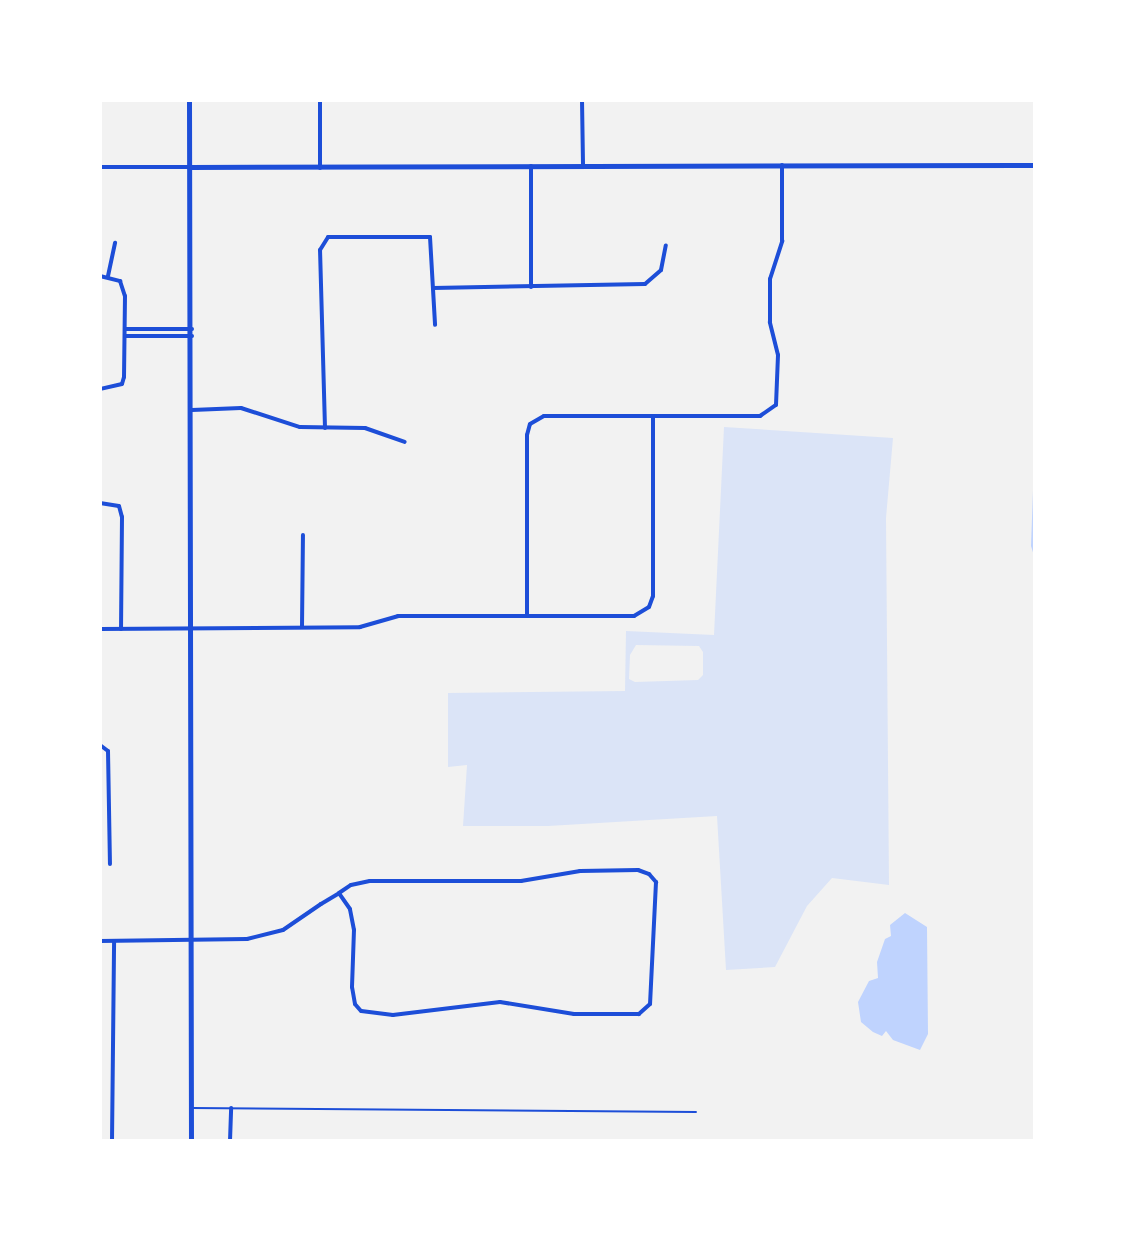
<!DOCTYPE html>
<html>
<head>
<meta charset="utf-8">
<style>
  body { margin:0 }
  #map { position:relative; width:1135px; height:1241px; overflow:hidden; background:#f2f2f2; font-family:Arial,sans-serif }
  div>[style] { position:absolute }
  .green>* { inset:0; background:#dbe4f7 }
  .water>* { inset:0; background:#bfd3fe }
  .service>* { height:2px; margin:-1px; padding:0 1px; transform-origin:1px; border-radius:1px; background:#1d4ed8 }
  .minor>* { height:4px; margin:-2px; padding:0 2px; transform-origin:2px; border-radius:2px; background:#1d4ed8 }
  .tertiary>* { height:5px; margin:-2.5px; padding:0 2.5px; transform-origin:2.5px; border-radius:2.5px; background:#1d4ed8 }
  span { translate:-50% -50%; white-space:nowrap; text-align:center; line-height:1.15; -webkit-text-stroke:6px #fff; paint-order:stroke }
  .frame { position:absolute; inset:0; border:102px solid #fff; pointer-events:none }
</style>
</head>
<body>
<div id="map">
  <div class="green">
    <div style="clip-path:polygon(evenodd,724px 427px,893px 438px,886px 518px,889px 885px,832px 878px,807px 906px,775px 967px,726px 970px,717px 816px,548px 826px,463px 826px,467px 765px,448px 767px,448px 693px,625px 691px,626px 631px,714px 635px,724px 427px,636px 645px,699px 646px,703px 652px,703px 675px,698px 680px,635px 682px,629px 679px,630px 655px,636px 645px)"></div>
  </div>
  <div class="water">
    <div style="clip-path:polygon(1035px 436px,1035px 559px,1031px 546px)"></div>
    <div style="clip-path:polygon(905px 913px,927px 927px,928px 1034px,920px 1050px,893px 1040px,886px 1031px,882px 1036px,873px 1032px,861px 1022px,858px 1002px,869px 981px,878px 978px,877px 962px,885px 939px,891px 936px,890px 925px)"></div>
  </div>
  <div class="service">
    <div style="left:192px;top:1108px;width:504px;rotate:0.45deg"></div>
  </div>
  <div class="minor">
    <div style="left:582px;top:100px;width:66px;rotate:89.1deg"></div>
    <div style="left:100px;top:167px;width:89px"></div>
    <div style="left:320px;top:168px;width:68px;rotate:-90deg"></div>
    <div style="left:100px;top:276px;width:21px;rotate:14deg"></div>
    <div style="left:120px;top:281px;width:16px;rotate:72deg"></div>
    <div style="left:125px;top:296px;width:81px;rotate:90.7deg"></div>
    <div style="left:124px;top:377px;width:7px;rotate:106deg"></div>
    <div style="left:122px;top:384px;width:23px;rotate:167deg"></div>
    <div style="left:108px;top:276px;width:34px;rotate:-78deg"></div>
    <div style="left:531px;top:287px;width:121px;rotate:-90deg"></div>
    <div style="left:433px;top:288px;width:212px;rotate:-1.1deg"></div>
    <div style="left:645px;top:284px;width:21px;rotate:-41deg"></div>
    <div style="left:661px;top:270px;width:25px;rotate:-79deg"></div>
    <div style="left:125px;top:329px;width:67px"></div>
    <div style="left:125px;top:336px;width:67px"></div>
    <div style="left:192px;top:410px;width:49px;rotate:-2.3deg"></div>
    <div style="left:241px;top:408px;width:62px;rotate:17.9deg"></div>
    <div style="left:300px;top:427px;width:65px;rotate:0.9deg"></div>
    <div style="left:365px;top:428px;width:42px;rotate:19.3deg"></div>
    <div style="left:325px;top:428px;width:178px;rotate:-91.6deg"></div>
    <div style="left:320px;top:250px;width:15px;rotate:-58deg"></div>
    <div style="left:328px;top:237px;width:102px"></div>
    <div style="left:430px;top:237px;width:88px;rotate:86.7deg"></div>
    <div style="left:100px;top:503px;width:19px;rotate:9deg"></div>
    <div style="left:119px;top:506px;width:11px;rotate:75deg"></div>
    <div style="left:122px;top:517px;width:112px;rotate:90.5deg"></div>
    <div style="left:527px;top:616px;width:181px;rotate:-90deg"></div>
    <div style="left:527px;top:435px;width:11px;rotate:-75deg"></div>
    <div style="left:530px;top:424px;width:16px;rotate:-30deg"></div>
    <div style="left:544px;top:416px;width:216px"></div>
    <div style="left:760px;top:416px;width:19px;rotate:-35deg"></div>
    <div style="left:776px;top:405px;width:50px;rotate:-87.7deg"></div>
    <div style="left:778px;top:355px;width:34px;rotate:-104deg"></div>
    <div style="left:770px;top:322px;width:43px;rotate:-90deg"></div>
    <div style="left:770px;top:279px;width:40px;rotate:-72deg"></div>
    <div style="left:782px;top:241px;width:76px;rotate:-90deg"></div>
    <div style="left:302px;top:627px;width:92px;rotate:-89.4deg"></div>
    <div style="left:100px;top:629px;width:260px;rotate:-0.4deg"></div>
    <div style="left:360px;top:627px;width:40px;rotate:-16deg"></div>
    <div style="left:398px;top:616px;width:236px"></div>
    <div style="left:634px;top:616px;width:17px;rotate:-31deg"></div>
    <div style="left:649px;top:607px;width:12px;rotate:-70deg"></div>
    <div style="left:653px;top:596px;width:180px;rotate:-90deg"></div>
    <div style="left:100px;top:745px;width:10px;rotate:37deg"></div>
    <div style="left:108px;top:751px;width:113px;rotate:89deg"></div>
    <div style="left:100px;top:941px;width:147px;rotate:-0.8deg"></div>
    <div style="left:247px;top:939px;width:37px;rotate:-14deg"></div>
    <div style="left:283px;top:930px;width:46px;rotate:-34.4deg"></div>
    <div style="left:321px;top:904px;width:21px;rotate:-31deg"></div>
    <div style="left:339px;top:893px;width:14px;rotate:-34deg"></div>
    <div style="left:351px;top:885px;width:19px;rotate:-12deg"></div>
    <div style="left:370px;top:881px;width:151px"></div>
    <div style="left:521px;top:881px;width:60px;rotate:-9.6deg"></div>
    <div style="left:580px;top:871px;width:58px;rotate:-1deg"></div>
    <div style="left:638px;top:870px;width:12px;rotate:20deg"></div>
    <div style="left:649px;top:874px;width:11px;rotate:49deg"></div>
    <div style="left:656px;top:882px;width:122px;rotate:92.8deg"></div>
    <div style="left:650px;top:1004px;width:15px;rotate:138deg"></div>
    <div style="left:639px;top:1014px;width:65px;rotate:180deg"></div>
    <div style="left:574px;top:1014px;width:75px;rotate:-170.8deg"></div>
    <div style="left:500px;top:1002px;width:108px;rotate:173.1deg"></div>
    <div style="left:393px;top:1015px;width:32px;rotate:-173deg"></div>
    <div style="left:361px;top:1011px;width:9px;rotate:-131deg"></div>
    <div style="left:355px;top:1004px;width:17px;rotate:-100deg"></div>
    <div style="left:352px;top:987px;width:57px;rotate:-88deg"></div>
    <div style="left:354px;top:930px;width:21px;rotate:-101deg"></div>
    <div style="left:350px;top:909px;width:19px;rotate:-125deg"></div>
    <div style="left:112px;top:1141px;width:200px;rotate:-89.4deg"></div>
    <div style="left:230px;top:1141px;width:33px;rotate:-88deg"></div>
  </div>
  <div class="tertiary">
    <div style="left:189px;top:100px;width:1041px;rotate:89.89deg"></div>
    <div style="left:189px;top:167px;width:846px;rotate:-0.14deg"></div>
  </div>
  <div class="frame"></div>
</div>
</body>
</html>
